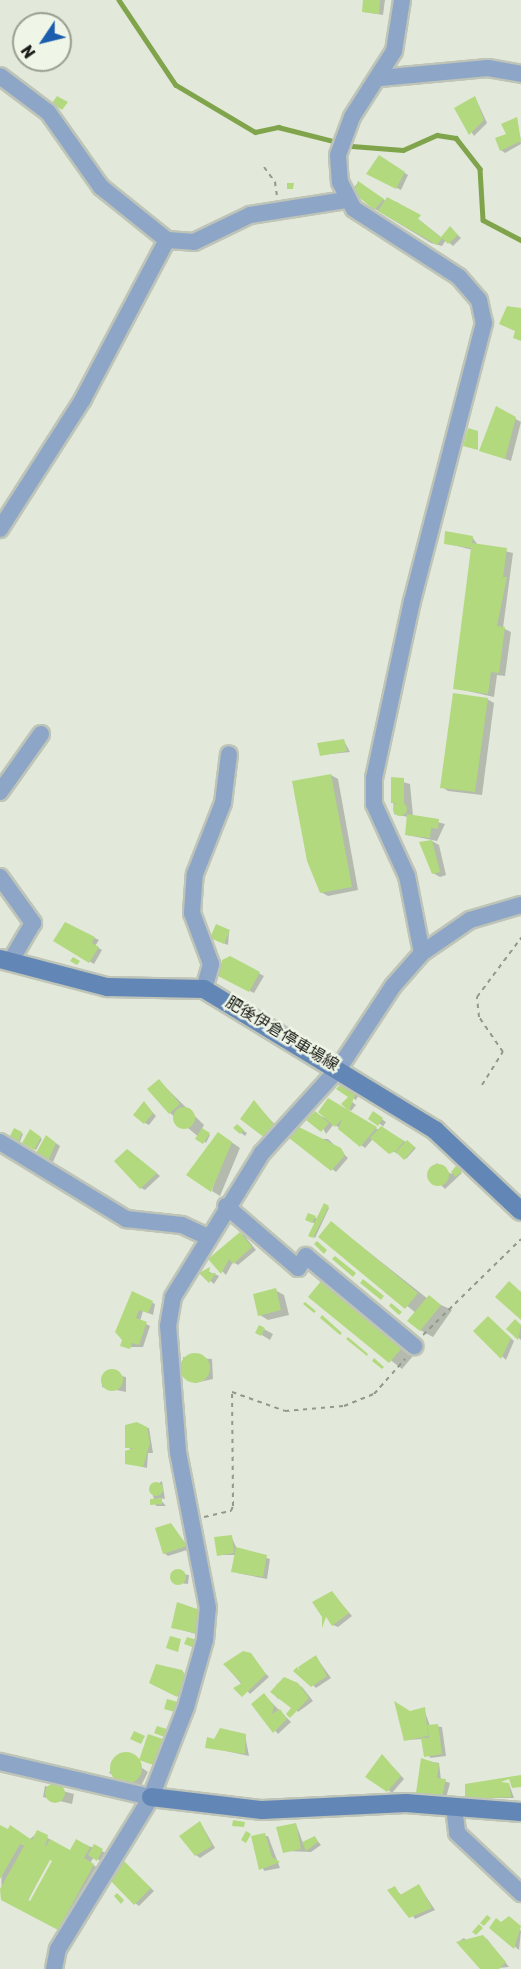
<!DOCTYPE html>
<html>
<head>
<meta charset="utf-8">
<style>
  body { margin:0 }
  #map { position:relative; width:521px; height:1969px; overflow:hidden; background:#e2e9da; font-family:Rubik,"Noto Sans JP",sans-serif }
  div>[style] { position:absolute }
  .shadow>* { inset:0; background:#0003 }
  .stream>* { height:4.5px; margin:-2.25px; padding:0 2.25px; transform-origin:2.25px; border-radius:2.25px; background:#80a44b }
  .building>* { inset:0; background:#b3d97f }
  .round { border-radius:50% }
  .path>* { height:2px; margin-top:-1px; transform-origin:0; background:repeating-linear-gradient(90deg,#92988c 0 4.5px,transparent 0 9px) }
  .roads { filter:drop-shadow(2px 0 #bec4b7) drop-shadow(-2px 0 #bec4b7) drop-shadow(0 2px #bec4b7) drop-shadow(0 -2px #bec4b7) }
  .street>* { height:16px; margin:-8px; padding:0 8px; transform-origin:8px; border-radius:8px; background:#8da6c7 }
  .secondary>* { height:18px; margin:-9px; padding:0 9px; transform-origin:9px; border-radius:9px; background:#6286b6 }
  span { translate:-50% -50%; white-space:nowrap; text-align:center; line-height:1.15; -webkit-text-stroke:5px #eff6e7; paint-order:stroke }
  .street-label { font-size:16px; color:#191c16 }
  .north { position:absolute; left:12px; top:12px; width:60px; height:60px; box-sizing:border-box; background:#eff6e7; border:2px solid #999f93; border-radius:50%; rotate:235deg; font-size:16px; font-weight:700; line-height:24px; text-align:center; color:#191c16 }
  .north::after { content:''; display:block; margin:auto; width:21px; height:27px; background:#1b5eae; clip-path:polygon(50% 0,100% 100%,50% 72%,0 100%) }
</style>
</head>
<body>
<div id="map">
  <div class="shadow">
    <div style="clip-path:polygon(365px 0,385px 0,383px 15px,364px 12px)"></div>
    <div style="clip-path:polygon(475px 97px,487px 123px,474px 136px,456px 108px)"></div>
    <div style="clip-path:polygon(517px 119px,521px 144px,505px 153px,501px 150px)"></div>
    <div style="clip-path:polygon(379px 157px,408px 175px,401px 190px,372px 176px)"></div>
    <div style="clip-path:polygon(358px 183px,386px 201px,397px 202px,442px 238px,450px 228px,461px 238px,453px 246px,446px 240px,442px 246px,431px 243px,375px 209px,354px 187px)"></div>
    <div style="clip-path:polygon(497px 408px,521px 422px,511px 461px,481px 450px)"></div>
    <div style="clip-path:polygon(472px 537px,478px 545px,513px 553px,503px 628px,511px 632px,505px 676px,497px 675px,494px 697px,454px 688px,473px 550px,445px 543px)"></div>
    <div style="clip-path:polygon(487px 699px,494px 703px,482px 795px,448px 791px,442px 787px)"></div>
    <div style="clip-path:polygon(344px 741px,350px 752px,321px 755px)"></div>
    <div style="clip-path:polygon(331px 775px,338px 779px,358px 890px,328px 896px,321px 892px)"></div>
    <div style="clip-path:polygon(392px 779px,410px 784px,413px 816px,445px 824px,437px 841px,407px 835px,408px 817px,394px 814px)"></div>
    <div style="clip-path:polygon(432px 841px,439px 845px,446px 875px,440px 877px,433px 873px)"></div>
    <div style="clip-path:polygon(65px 924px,99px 940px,95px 946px,102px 950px,94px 964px,55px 941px)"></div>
    <div style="clip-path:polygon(229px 932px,228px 945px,216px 940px)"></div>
    <div style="clip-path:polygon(230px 958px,264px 976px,254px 993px,220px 976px)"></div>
    <div style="clip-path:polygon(159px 1081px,204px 1125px,201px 1130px,210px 1135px,206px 1143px,170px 1113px)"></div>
    <div style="clip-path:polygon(338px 1089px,361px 1091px,356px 1100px)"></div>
    <div style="clip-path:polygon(348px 1099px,356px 1105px,351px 1111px,343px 1104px)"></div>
    <div style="clip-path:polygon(328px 1100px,379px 1130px,383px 1126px,370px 1118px,373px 1113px,386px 1122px,382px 1128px,416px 1148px,406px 1159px,373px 1139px,365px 1148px,334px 1124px,326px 1134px,315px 1113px,325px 1118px)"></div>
    <div style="clip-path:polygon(254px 1102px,279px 1129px,270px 1139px)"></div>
    <div style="clip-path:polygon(144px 1103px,156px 1116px,149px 1125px,145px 1123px)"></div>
    <div style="clip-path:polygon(237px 1126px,247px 1133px,245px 1136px,235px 1128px)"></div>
    <div style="clip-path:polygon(15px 1130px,23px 1134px,19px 1144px,11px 1138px)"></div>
    <div style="clip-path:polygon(31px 1131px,42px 1139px,36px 1150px,24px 1143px)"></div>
    <div style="clip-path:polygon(292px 1138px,328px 1139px,348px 1158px,336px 1172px)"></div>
    <div style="clip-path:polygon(50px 1139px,60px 1146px,53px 1162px,38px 1153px)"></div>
    <div style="clip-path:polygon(227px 1139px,240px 1148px,220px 1196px,212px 1191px)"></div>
    <div style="clip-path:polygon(128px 1150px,160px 1176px,145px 1190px,141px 1188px)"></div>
    <div style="clip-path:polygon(437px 1163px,451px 1174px,456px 1168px,462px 1173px,445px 1189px,429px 1173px)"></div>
    <div style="clip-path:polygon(325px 1205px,329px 1208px,315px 1238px,310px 1235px,316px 1224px,307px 1220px,309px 1215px,318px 1219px)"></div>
    <div style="clip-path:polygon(332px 1223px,428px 1299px,452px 1310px,433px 1337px,420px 1330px,416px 1313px,321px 1237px)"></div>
    <div style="clip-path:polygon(243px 1234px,256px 1250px,238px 1265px,233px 1262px,226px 1275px,210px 1259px)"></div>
    <div style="clip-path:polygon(205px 1270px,219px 1276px,214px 1284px,201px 1273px)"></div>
    <div style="clip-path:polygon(321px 1283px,413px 1356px,402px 1369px,310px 1297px)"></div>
    <div style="clip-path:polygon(275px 1290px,284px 1295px,289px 1315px,268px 1320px,260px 1315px)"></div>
    <div style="clip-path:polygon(132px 1293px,155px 1304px,153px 1315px,143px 1311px,140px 1321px,150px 1326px,143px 1347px,125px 1347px)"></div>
    <div style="clip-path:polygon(492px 1321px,514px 1341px,506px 1360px,475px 1331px)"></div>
    <div style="clip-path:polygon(519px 1324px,521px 1325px,521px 1340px,508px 1329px)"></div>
    <div style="clip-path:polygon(260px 1327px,273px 1334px,270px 1340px,257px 1332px)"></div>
    <div style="clip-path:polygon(183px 1357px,212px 1359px,213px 1379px,195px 1383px,185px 1374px)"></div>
    <div style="clip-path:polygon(104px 1373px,126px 1377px,126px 1392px,102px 1387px)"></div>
    <div style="clip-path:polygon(127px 1426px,149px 1428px,153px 1453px,148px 1453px,147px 1468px,127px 1463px,136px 1452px,127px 1447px)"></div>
    <div style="clip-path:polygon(162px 1481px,165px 1499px,159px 1498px,166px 1506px,156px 1506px,151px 1489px)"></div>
    <div style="clip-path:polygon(171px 1525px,190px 1549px,168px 1556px,164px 1553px)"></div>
    <div style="clip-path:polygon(231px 1536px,237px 1549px,270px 1559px,267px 1579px,237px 1573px,236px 1555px,218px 1555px)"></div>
    <div style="clip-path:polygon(172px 1573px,189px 1575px,188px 1584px,172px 1582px)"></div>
    <div style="clip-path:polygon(332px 1593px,352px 1616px,338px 1627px,333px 1625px)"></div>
    <div style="clip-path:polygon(199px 1612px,199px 1635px,172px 1627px)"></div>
    <div style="clip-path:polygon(248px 1655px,269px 1677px,250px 1694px,225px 1665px)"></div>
    <div style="clip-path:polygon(316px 1657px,331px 1678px,316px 1688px,297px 1669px,304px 1673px)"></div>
    <div style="clip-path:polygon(182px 1671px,190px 1680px,182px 1698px,154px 1685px)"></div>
    <div style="clip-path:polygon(284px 1679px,302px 1687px,313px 1701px,298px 1712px,284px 1696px,278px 1699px,272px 1692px,281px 1692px,276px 1685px)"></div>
    <div style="clip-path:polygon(264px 1695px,291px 1722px,278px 1734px,253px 1704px)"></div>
    <div style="clip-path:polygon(424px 1709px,430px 1726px,442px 1727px,446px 1756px,430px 1758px,423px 1739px,405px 1740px,410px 1713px)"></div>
    <div style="clip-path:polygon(245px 1735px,249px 1756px,207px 1747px,215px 1741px)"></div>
    <div style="clip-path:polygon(163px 1740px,167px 1742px,158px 1766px,145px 1762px)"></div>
    <div style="clip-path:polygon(120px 1753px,148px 1772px,141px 1786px,109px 1773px)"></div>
    <div style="clip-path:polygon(383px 1756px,404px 1779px,392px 1793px,368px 1774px)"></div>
    <div style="clip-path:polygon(422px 1760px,439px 1763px,441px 1780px,450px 1783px,446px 1798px,418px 1793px)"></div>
    <div style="clip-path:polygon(509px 1784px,514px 1798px,466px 1798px)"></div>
    <div style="clip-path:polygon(45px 1786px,74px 1794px,72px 1804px,43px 1797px)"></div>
    <div style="clip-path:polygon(200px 1822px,215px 1848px,200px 1858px,196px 1855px)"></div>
    <div style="clip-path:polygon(296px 1824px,303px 1843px,315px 1838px,321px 1845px,311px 1852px,286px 1851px)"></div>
    <div style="clip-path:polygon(evenodd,0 1828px,29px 1840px,38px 1832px,70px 1852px,76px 1841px,109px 1854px,104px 1863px,94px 1857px,90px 1863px,100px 1869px,65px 1933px,2px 1899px,0 1828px,49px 1858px,54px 1861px,28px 1908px,25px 1907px,49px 1858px)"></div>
    <div style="clip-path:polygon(268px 1836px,280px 1868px,264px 1871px,253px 1837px)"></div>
    <div style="clip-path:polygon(124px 1863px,154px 1891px,139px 1906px,135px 1903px)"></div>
    <div style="clip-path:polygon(419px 1886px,435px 1910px,415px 1919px,395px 1888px,402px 1896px)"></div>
    <div style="clip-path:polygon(511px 1919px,521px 1931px,519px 1950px,491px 1928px)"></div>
    <div style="clip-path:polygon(483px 1937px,487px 1939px,509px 1967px,486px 1969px,458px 1942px,464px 1938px,471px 1945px)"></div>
  </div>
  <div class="stream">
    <div style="left:119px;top:0;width:102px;rotate:56.2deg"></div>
    <div style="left:176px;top:85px;width:92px;rotate:30.7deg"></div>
    <div style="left:255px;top:132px;width:24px;rotate:-12deg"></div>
    <div style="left:278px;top:127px;width:57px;rotate:14.3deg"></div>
    <div style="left:352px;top:146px;width:51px;rotate:4.5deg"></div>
    <div style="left:403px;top:150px;width:37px;rotate:-24deg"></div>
    <div style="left:437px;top:135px;width:19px;rotate:9deg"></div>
    <div style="left:456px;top:138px;width:39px;rotate:52deg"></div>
    <div style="left:480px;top:169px;width:51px;rotate:86.6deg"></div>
    <div style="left:483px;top:220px;width:43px;rotate:27.8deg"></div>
  </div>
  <div class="building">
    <div style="clip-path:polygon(363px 0,380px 0,379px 14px,362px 12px)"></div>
    <div style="clip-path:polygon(57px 96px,68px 102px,62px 110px,52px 103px)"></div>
    <div style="clip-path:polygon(475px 96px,484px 120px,469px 135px,454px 108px)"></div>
    <div style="clip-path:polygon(517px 117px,521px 141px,500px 151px,495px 138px,506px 134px,501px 124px)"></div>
    <div style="clip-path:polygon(379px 155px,405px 172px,396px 189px,366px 174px)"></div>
    <div style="clip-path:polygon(358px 181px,384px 199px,374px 210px,354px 193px)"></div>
    <div style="clip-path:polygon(287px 183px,294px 183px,293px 189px,287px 189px)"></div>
    <div style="clip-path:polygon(387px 197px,421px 215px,418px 219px,442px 238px,437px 245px,378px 211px)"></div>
    <div style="clip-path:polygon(450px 226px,458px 235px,448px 244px,441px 237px)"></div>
    <div style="clip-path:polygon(507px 306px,521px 308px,521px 341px,513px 338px,515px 331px,499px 324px)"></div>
    <div style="clip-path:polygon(496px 406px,516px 417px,505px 459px,479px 451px)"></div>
    <div style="clip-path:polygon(468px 428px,478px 431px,478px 450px,463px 446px)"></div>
    <div style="clip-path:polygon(445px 531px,473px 536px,472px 543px,507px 548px,503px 577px,507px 577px,497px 626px,505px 627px,499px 673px,491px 672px,488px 694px,453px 689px,471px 548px,444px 544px)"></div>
    <div style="clip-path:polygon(453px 693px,488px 698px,475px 792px,440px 788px)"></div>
    <div style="clip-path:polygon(344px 739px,347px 751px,320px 756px,317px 743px)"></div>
    <div style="clip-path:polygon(331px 774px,352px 887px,320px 893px,307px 861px,292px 781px)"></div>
    <div style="clip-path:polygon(391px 777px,404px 778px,404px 803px,391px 803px)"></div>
    <div class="round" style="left:393px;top:802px;width:14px;height:14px"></div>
    <div style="clip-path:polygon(407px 814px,439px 819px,438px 829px,431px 828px,430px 838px,405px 835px)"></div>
    <div style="clip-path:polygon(432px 840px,440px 872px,432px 874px,419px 842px)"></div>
    <div style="clip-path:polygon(65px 922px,95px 937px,92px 943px,99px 947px,89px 963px,53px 941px)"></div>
    <div style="clip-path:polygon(216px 924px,230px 930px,224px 944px,210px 938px)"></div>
    <div style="clip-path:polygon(230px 956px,260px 972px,249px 992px,218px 976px,222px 960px)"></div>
    <div style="clip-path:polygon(73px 957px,80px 961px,77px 965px,70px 961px)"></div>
    <div style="clip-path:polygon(159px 1079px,180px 1104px,169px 1114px,147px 1089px)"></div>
    <div style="clip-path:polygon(345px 1079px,358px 1087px,349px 1111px,341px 1104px,348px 1097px,336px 1089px)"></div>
    <div style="clip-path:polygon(328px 1098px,377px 1127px,360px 1147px,338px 1129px,342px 1119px,335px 1127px,318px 1112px)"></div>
    <div style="clip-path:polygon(254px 1100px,275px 1126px,265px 1138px,240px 1119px)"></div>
    <div style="clip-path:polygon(144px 1101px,153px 1113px,144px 1124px,133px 1115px)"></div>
    <div class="round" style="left:173px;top:1107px;width:22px;height:22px"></div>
    <div style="clip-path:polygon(315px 1111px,329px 1123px,321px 1132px,306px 1120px)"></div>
    <div style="clip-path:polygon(373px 1111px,383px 1118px,378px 1126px,368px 1119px)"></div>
    <div style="clip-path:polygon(237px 1124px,244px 1130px,240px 1134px,233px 1128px)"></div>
    <div style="clip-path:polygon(381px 1126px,404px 1141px,396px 1151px,389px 1154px,370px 1138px)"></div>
    <div style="clip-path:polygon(299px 1127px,341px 1148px,345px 1155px,331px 1171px,289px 1138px)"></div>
    <div style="clip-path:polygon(14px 1128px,22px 1132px,17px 1145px,9px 1138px)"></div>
    <div style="clip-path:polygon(202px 1128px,210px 1133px,203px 1144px,195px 1139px)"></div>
    <div style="clip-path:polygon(30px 1129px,41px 1137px,34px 1150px,22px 1143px)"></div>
    <div style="clip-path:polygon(218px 1132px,232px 1142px,211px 1192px,186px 1175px)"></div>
    <div style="clip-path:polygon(46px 1135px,56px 1143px,48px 1161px,36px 1153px)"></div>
    <div style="clip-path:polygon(407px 1140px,415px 1147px,404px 1160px,396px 1152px)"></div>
    <div style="clip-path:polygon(127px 1149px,157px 1173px,140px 1189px,114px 1161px)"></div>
    <div class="round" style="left:427px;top:1164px;width:22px;height:22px"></div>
    <div style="clip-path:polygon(456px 1166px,462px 1171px,456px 1177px,451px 1172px)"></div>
    <div style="clip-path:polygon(324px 1203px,329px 1206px,313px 1238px,308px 1236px)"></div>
    <div style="clip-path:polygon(308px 1213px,316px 1216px,312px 1223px,305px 1220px)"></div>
    <div style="clip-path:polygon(331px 1221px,418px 1293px,405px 1309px,318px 1237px)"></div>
    <div style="clip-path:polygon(240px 1232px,252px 1247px,233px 1264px,229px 1259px,221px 1274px,208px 1259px)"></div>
    <div style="clip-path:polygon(317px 1241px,327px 1250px,324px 1254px,314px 1244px)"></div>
    <div style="clip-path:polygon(335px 1256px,356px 1273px,353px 1277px,332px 1259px)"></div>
    <div style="clip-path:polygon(210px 1267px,209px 1273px,216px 1273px,209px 1283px,199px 1273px)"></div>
    <div style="clip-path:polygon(363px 1279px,384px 1296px,381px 1300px,360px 1283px)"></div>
    <div style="clip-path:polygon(321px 1281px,402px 1348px,389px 1363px,308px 1297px)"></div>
    <div style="clip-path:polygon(509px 1281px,521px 1292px,521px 1320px,495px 1297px)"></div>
    <div style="clip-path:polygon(276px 1288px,281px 1310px,258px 1316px,253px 1294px)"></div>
    <div style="clip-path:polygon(132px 1291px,153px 1301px,148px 1313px,139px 1310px,136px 1318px,147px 1322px,139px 1345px,132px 1343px,130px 1349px,120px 1346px,122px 1340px,115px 1332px)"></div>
    <div style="clip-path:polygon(429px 1295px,441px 1305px,420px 1331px,407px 1321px)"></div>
    <div style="clip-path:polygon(305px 1302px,316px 1311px,314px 1313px,303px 1304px)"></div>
    <div style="clip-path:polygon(391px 1303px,402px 1312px,399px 1315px,389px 1306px)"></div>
    <div style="clip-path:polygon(322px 1315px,342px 1333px,340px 1335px,320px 1318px)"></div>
    <div style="clip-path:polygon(488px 1316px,511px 1338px,501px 1359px,473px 1331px)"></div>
    <div style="clip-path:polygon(515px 1319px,521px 1325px,518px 1340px,506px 1329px)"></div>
    <div style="clip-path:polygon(259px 1325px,265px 1328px,261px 1336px,255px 1333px)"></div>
    <div style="clip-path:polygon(348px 1337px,368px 1354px,367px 1356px,346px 1339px)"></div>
    <div class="round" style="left:180px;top:1353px;width:30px;height:30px"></div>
    <div style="clip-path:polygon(374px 1358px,384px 1367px,382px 1369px,372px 1361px)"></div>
    <div class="round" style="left:101px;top:1369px;width:22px;height:22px"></div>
    <div style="clip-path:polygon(137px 1422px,147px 1427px,150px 1443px,143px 1467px,125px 1464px,125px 1451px,134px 1448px,125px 1448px,125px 1425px)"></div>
    <div class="round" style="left:149px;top:1482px;width:14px;height:14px"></div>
    <div style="clip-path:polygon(162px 1498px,162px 1504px,150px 1505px,150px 1499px)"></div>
    <div style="clip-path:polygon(171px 1523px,187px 1546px,163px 1554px,155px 1528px)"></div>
    <div style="clip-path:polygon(232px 1535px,234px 1553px,217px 1556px,214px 1537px)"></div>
    <div style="clip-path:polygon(236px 1547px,267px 1555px,263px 1577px,231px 1572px)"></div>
    <div class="round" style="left:170px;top:1569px;width:16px;height:16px"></div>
    <div style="clip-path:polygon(332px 1591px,349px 1613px,332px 1626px,326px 1617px,322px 1628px,322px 1617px,312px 1602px)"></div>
    <div style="clip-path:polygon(177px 1602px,200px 1610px,195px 1633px,171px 1628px)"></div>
    <div style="clip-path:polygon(170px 1636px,181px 1639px,178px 1652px,166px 1648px)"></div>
    <div style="clip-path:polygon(187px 1637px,197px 1640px,195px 1648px,184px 1644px)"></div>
    <div style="clip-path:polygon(243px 1651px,251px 1653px,266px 1674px,242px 1697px,233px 1688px,242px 1683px,223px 1664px)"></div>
    <div style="clip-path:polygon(316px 1655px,327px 1676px,311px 1687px,293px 1671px,297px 1667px,301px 1673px,298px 1667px)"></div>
    <div style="clip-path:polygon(156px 1664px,182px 1670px,186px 1676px,177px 1697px,149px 1683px)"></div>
    <div style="clip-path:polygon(284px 1677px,298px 1683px,309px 1698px,290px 1718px,286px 1714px,291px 1708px,270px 1692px)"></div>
    <div style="clip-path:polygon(264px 1693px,274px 1706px,272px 1714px,280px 1709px,287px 1719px,273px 1733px,251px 1704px)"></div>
    <div style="clip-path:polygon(167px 1699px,178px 1702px,175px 1712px,164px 1709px)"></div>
    <div style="clip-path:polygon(394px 1701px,410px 1711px,425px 1707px,428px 1736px,404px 1741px)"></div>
    <div style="clip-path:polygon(438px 1724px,442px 1754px,424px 1757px,421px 1738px,429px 1738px,427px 1725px)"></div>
    <div style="clip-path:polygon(157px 1726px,170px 1730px,167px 1738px,154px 1733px)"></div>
    <div style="clip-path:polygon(220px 1728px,246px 1734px,245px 1754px,205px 1748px,207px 1737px,214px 1739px)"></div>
    <div style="clip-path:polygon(134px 1731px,145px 1736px,141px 1744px,130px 1739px)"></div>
    <div style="clip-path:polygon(148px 1734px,163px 1739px,154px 1765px,139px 1760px)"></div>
    <div class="round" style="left:110px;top:1752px;width:32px;height:32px"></div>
    <div style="clip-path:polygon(382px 1754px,401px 1776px,387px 1792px,365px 1777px)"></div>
    <div style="clip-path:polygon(421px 1758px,439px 1764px,437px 1778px,446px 1779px,442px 1796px,416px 1793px)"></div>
    <div style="clip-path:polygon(521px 1775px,521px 1787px,512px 1788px,509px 1779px,501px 1782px,509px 1783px,511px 1797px,465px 1799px,465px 1784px)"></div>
    <div class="round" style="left:45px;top:1783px;width:20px;height:20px"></div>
    <div style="clip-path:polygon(233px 1820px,245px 1822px,244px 1827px,232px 1826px)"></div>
    <div style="clip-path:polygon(200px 1821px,212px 1846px,195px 1856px,179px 1836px)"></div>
    <div style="clip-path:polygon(296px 1823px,301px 1849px,283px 1853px,276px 1827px)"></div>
    <div style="clip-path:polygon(evenodd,0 1825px,8px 1829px,10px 1825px,32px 1840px,37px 1830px,48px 1835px,45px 1848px,50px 1839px,70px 1850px,76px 1839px,90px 1847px,84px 1858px,94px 1864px,58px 1930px,1px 1900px,0 1889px,24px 1846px,20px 1844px,0 1879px,0 1825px,50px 1860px,52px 1861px,30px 1901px,28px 1900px,50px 1860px)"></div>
    <div style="clip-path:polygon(246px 1831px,251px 1834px,246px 1843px,241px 1840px)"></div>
    <div style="clip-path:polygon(265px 1833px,272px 1857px,280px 1862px,259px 1870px,251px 1836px)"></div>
    <div style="clip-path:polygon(315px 1836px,318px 1842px,306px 1851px,302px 1842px)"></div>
    <div style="clip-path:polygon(94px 1844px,103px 1849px,97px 1861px,88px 1855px)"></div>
    <div style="clip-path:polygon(124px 1861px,151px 1888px,134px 1905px,107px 1877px)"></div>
    <div style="clip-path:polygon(419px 1884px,432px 1908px,409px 1918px,387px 1890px,395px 1886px,400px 1895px)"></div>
    <div style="clip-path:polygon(117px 1893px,124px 1900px,121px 1904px,114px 1896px)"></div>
    <div style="clip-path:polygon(487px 1915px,491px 1918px,484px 1926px,480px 1923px)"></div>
    <div style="clip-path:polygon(509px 1916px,521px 1926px,514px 1949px,489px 1928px,496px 1918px,501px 1922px)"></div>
    <div style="clip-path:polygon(479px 1924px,483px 1928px,476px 1935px,472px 1932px)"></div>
    <div style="clip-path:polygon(483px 1935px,506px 1962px,499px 1969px,480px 1969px,456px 1942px)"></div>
  </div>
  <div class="path">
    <div style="left:264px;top:167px;width:19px;rotate:54deg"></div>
    <div style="left:275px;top:182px;width:14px;rotate:82deg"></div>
    <div style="left:482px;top:1085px;width:39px;rotate:-58deg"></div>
    <div style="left:503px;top:1052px;width:42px;rotate:-124.4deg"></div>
    <div style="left:479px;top:1017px;width:20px;rotate:-96deg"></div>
    <div style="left:477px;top:997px;width:74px;rotate:-53.3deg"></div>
    <div style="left:423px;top:1335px;width:137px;rotate:-44.4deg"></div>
    <div style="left:204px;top:1517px;width:28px;rotate:-13deg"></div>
    <div style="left:231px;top:1511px;width:5px;rotate:-68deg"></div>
    <div style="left:233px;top:1506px;width:114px;rotate:-90.5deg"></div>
    <div style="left:232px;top:1392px;width:56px;rotate:19.7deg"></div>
    <div style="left:285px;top:1411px;width:59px;rotate:-4.8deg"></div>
    <div style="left:344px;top:1406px;width:32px;rotate:-22deg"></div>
    <div style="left:374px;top:1394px;width:47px;rotate:-48.5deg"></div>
  </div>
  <div class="roads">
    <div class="street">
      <div style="left:402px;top:0;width:52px;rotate:98.9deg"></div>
      <div style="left:394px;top:51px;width:78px;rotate:122.5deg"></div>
      <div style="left:352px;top:117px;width:40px;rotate:110.2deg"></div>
      <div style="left:338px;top:155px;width:27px;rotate:86deg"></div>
      <div style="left:340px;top:182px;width:30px;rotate:63deg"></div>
      <div style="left:354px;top:209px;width:125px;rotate:32.9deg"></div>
      <div style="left:459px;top:277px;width:30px;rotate:49deg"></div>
      <div style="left:479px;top:300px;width:24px;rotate:78deg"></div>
      <div style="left:484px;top:323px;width:287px;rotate:104.5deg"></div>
      <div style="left:412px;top:601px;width:181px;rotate:102.1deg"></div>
      <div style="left:374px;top:778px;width:26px;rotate:90deg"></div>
      <div style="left:374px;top:804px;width:79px;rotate:65.4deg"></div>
      <div style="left:407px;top:876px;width:78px;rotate:79deg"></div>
      <div style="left:0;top:76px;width:60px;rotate:36.9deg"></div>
      <div style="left:48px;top:112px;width:92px;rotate:54.8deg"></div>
      <div style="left:101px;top:187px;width:85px;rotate:38.8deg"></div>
      <div style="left:167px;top:240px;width:27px;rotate:4deg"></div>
      <div style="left:194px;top:242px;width:62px;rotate:-25.7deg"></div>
      <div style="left:250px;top:215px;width:97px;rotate:-8.9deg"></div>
      <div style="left:380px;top:78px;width:108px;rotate:-5.3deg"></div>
      <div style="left:488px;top:68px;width:34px;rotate:10deg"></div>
      <div style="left:0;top:529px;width:154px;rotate:-57.4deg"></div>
      <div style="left:83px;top:399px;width:180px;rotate:-62.2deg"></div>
      <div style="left:0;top:792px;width:71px;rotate:-54.7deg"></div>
      <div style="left:0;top:877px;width:57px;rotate:54.3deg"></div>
      <div style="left:33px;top:923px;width:45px;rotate:120.5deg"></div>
      <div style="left:204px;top:989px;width:26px;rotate:-74deg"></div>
      <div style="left:211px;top:964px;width:54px;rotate:-110.4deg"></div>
      <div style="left:192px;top:913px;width:39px;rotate:-86deg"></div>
      <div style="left:195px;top:874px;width:76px;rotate:-68.5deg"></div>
      <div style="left:223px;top:803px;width:49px;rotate:-83deg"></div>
      <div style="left:0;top:1142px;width:148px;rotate:31.4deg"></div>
      <div style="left:126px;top:1219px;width:56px;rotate:6.1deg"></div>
      <div style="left:182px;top:1225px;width:29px;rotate:25deg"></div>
      <div style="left:226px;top:1206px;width:95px;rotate:40.7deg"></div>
      <div style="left:298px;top:1268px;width:14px;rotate:-56deg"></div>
      <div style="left:306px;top:1256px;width:141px;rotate:39.8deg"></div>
      <div style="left:0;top:1762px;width:155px;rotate:13.1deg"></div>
      <div style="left:454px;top:1807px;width:26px;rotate:83deg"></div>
      <div style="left:457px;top:1833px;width:88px;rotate:43.2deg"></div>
      <div style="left:54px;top:1969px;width:20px;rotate:-79deg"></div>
      <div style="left:58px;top:1949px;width:178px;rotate:-58.5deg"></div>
      <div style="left:151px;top:1797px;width:97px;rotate:-68.7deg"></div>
      <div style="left:186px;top:1707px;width:70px;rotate:-74.2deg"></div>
      <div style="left:205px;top:1640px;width:32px;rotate:-85deg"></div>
      <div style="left:208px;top:1608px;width:159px;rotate:-100.9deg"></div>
      <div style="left:178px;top:1452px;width:126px;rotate:-94.5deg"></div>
      <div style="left:168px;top:1326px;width:29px;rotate:-80deg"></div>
      <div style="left:173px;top:1297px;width:169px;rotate:-58.3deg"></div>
      <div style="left:262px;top:1153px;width:115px;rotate:-47.8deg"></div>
      <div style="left:339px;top:1068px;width:98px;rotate:-56.6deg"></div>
      <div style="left:393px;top:986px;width:44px;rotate:-48.7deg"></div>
      <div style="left:422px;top:953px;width:58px;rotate:-34.5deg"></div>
      <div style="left:470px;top:920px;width:53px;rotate:-16.4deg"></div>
    </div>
    <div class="secondary">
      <div style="left:0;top:959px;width:111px;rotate:14.7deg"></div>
      <div style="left:107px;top:987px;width:97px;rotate:1.2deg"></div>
      <div style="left:204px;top:989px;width:271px;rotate:31.4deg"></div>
      <div style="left:435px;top:1130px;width:118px;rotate:43.3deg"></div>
      <div style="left:151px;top:1797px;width:112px;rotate:6.7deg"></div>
      <div style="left:262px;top:1810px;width:144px;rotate:-2.8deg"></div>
      <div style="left:406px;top:1803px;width:115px;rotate:4.5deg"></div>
    </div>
  </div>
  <div class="street-label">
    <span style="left:282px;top:1034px;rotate:31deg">肥後伊倉停車場線</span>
  </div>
  <div class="north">N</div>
</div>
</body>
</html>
